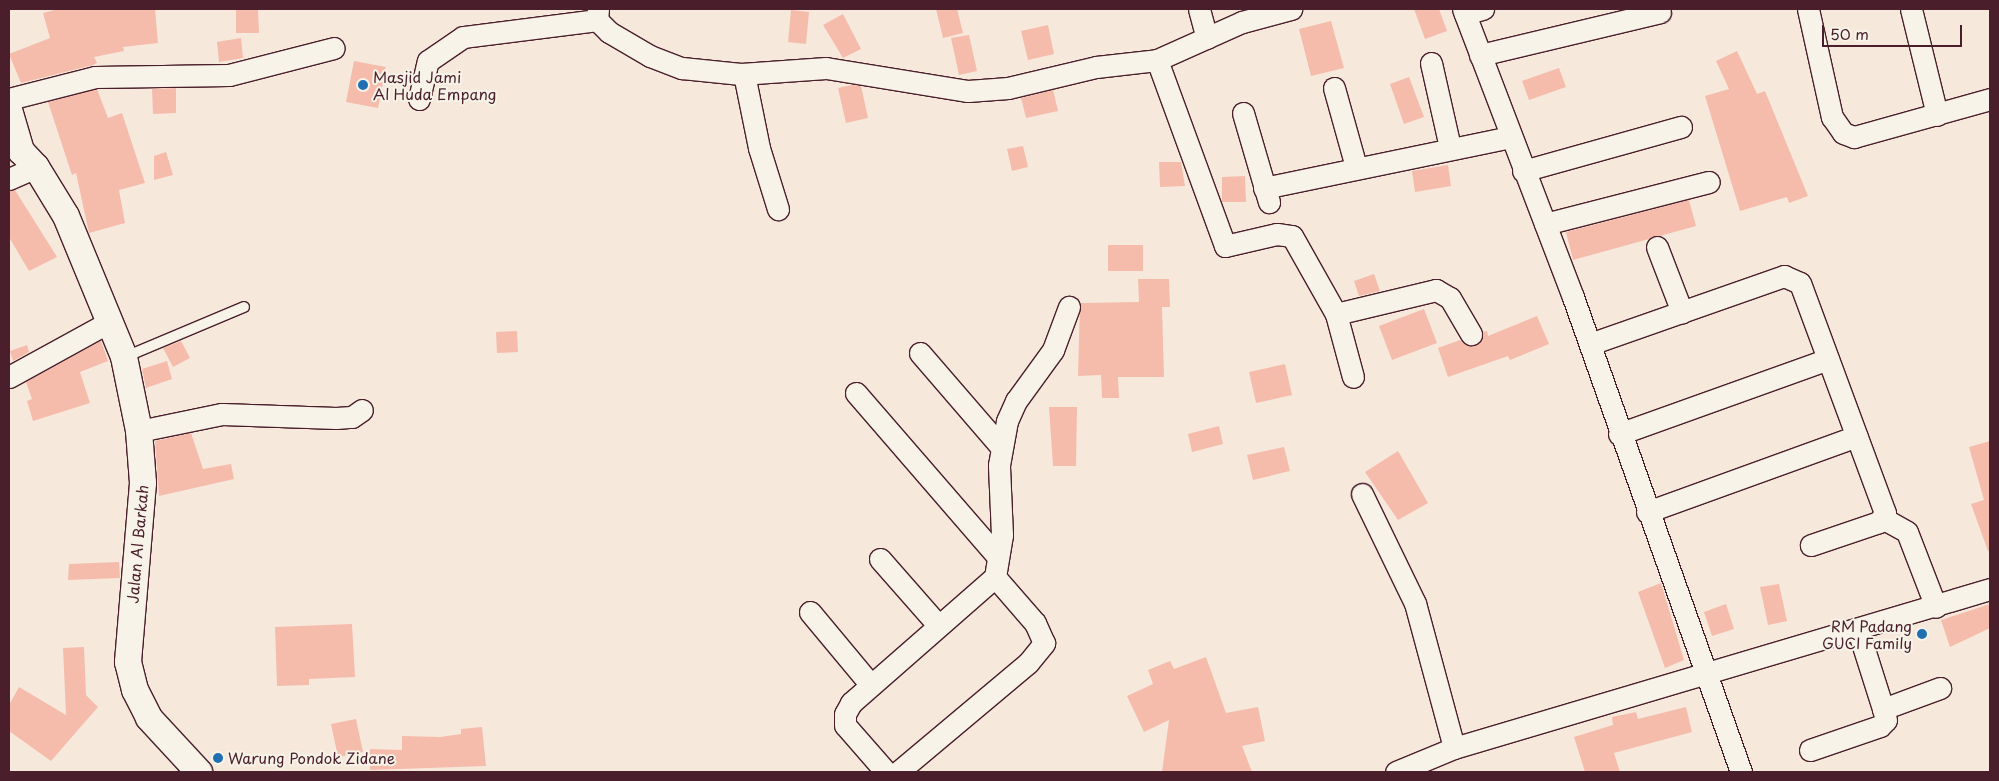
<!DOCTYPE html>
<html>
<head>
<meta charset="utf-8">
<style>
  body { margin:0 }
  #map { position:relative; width:1999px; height:781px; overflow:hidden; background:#f7e8dc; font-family:"Playpen Sans",sans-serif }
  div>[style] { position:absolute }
  .building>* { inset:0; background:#f5bcac }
  .roads { filter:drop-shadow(1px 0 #4a1f2b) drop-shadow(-1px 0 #4a1f2b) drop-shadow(0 1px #4a1f2b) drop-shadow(0 -1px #4a1f2b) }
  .service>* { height:10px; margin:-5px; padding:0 5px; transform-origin:5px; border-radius:5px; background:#f7f3e8 }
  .minor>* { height:21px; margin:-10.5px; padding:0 10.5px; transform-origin:10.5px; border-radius:10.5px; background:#f7f3e8 }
  .tertiary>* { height:26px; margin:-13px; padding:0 13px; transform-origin:13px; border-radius:13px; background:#f7f3e8 }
  .dots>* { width:14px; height:14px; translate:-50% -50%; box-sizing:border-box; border:2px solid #f7f3e8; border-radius:50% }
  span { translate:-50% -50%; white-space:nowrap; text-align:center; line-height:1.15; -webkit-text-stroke:4px #f7f3e8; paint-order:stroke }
  .poi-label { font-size:15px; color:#4a1f2b }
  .left { translate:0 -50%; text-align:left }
  .right { translate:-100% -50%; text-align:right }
  .street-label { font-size:15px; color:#4a1f2b }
  .frame { position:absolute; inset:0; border:10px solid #4a1f2b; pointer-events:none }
  .scale { position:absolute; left:1822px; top:25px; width:140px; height:22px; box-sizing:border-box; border:2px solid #4a1f2b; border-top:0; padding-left:6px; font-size:15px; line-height:18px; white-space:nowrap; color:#4a1f2b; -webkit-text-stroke:4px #f7f3e8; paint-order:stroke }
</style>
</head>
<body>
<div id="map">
  <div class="building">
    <div style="clip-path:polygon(59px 9px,155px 9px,158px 43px,123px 47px,124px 51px,94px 57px,97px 63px,93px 65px,21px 83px,9px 54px,50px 38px,43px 13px)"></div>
    <div style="clip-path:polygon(236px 9px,258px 9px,259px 33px,236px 33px)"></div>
    <div style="clip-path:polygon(936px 9px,957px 9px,963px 33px,943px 38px)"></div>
    <div style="clip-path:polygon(1414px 9px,1439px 9px,1447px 31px,1425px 39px)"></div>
    <div style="clip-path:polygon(791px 10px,809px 12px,806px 44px,788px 42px)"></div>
    <div style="clip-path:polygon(843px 14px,861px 49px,843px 58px,823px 25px)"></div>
    <div style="clip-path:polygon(1331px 21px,1344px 68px,1311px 76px,1299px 29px)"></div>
    <div style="clip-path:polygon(1048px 25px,1054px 54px,1028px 60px,1021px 31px)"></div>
    <div style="clip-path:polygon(969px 35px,977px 71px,959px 75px,951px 38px)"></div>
    <div style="clip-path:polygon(241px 38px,243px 58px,219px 62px,217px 42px)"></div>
    <div style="clip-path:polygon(1737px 51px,1757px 94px,1765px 91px,1808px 196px,1789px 203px,1787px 197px,1740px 211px,1705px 96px,1729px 89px,1716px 61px)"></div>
    <div style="clip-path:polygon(354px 61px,386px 67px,378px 108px,346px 102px)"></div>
    <div style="clip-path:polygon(1559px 68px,1566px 87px,1529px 100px,1522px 81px)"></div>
    <div style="clip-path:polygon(1409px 77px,1424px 117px,1404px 124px,1390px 84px)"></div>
    <div style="clip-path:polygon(852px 85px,861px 86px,868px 118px,846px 123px,838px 88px)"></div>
    <div style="clip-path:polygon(176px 88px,176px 113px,153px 114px,152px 89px)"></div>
    <div style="clip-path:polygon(97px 89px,108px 118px,122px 113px,145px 183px,119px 190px,125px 223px,89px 233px,76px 173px,72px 175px,48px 102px)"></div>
    <div style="clip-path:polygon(1053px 90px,1058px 111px,1026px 118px,1021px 98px)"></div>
    <div style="clip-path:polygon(1023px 146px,1028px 167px,1012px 171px,1007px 149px)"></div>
    <div style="clip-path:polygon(166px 152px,173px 175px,154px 180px,154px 156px)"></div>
    <div style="clip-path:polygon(1159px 162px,1181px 162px,1185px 186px,1160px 187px)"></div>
    <div style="clip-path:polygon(1448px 165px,1451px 186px,1415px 192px,1412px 171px)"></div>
    <div style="clip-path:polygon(1245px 176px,1246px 202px,1222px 202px,1222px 177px)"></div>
    <div style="clip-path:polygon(15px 190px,57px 257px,29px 271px,9px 237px,9px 191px)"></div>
    <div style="clip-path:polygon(1689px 200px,1696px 226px,1573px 260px,1566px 232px)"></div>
    <div style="clip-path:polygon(1108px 245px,1143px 245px,1143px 271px,1108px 271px)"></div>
    <div style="clip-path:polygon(1374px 274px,1380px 291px,1359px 296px,1354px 281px)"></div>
    <div style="clip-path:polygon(1138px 279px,1169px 279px,1170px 307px,1162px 307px,1164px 377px,1118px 377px,1119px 398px,1102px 398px,1101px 375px,1078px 376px,1080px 303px,1139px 302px)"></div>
    <div style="clip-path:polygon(1424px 309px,1437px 343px,1392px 360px,1379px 326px)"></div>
    <div style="clip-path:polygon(1537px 316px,1549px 344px,1510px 360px,1508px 356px,1448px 377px,1438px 348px,1460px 340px,1465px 345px,1477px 345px,1483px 332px,1487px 331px,1488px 336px)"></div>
    <div style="clip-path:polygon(517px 331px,518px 352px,497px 353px,496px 332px)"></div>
    <div style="clip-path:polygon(101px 341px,108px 361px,80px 372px,90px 403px,33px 421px,27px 401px,32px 399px,26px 382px)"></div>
    <div style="clip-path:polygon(181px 341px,190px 358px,173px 367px,163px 348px)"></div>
    <div style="clip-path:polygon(27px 345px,29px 352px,13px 361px,10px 351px)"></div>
    <div style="clip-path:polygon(167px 361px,172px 379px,146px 388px,142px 369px)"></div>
    <div style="clip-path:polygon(1285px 364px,1292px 395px,1256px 403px,1249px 372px)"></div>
    <div style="clip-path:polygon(1049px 407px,1077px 407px,1076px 466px,1053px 466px)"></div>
    <div style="clip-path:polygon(1219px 426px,1223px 444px,1192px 452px,1188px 434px)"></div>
    <div style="clip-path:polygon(191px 433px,203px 469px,231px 464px,234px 479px,159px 496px,155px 441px)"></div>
    <div style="clip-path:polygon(1990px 441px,1990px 551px,1988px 551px,1971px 504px,1984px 500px,1969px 447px)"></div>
    <div style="clip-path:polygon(1284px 447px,1290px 471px,1253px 480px,1247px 455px)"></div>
    <div style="clip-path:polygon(1398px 451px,1428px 503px,1398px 520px,1365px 472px)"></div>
    <div style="clip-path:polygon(119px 562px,120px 578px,68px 580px,69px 564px)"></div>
    <div style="clip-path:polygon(1661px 583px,1684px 660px,1665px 668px,1638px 592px)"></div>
    <div style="clip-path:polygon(1779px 584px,1787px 621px,1768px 625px,1760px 587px)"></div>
    <div style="clip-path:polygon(1726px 604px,1734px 629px,1712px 636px,1704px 612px)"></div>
    <div style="clip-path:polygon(1990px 604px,1990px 628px,1950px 647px,1941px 620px)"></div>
    <div style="clip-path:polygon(352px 624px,355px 677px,309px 679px,309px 685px,277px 686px,275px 627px)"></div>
    <div style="clip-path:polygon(84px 647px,86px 695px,98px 707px,51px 761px,9px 731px,9px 705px,19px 687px,66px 715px,63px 648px)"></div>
    <div style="clip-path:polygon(1206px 657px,1226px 713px,1258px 707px,1265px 741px,1242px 746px,1252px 772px,1162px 772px,1169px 720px,1144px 732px,1127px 696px,1153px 684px,1148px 670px,1170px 661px,1174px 669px)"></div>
    <div style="clip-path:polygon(1686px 707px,1692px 732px,1614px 753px,1620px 772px,1585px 772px,1574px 737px,1613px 725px,1612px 717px,1636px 712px,1638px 719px)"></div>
    <div style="clip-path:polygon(356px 719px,363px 752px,338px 757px,331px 724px)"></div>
    <div style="clip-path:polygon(482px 727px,486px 766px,370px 770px,370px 749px,402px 750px,402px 736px,440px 737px,461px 734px,461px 729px)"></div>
  </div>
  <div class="roads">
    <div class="service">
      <div style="left:125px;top:357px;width:129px;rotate:-22.8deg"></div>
    </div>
    <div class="minor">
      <div style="left:598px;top:9px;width:11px;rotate:95deg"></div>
      <div style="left:597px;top:20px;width:17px;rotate:45deg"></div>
      <div style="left:609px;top:32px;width:48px;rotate:30.3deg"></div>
      <div style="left:650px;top:56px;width:34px;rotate:21deg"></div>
      <div style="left:682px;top:68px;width:59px;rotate:5.8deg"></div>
      <div style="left:741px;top:74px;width:85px;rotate:-4deg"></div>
      <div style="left:826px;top:68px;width:144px;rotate:9.2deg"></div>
      <div style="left:968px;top:91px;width:40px;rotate:-4.3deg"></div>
      <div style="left:1008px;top:88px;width:90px;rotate:-13.4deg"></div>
      <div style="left:1096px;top:67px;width:61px;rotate:-6.5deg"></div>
      <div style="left:1157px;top:60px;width:93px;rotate:-24.1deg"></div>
      <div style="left:1242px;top:22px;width:51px;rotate:-14.9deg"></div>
      <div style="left:1199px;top:9px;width:30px;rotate:75deg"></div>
      <div style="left:1463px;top:9px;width:308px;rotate:69.1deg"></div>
      <div style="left:1573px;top:297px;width:504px;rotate:70.52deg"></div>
      <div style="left:1808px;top:9px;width:111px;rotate:77.5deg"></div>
      <div style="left:1832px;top:117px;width:19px;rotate:55deg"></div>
      <div style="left:1843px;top:133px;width:12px;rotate:20deg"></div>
      <div style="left:1854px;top:137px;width:141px;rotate:-15.6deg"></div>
      <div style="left:1911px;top:9px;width:109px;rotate:76.2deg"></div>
      <div style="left:1465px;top:14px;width:19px;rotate:-16deg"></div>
      <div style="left:1480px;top:55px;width:185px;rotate:-13.4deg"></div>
      <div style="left:1157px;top:60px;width:198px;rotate:69.9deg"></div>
      <div style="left:1225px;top:246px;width:53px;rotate:-13deg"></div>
      <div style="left:1277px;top:234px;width:15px;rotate:8deg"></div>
      <div style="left:1292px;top:236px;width:90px;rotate:60.6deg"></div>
      <div style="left:1336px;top:314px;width:65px;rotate:74.9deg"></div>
      <div style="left:1431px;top:63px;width:86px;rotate:77.3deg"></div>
      <div style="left:744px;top:74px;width:76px;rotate:78.5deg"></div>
      <div style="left:759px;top:148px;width:64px;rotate:72.7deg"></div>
      <div style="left:1334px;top:88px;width:82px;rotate:74.4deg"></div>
      <div style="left:9px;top:99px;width:89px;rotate:-14.3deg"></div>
      <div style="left:95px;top:77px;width:134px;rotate:-0.9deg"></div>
      <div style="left:229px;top:75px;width:108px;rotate:-14.4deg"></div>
      <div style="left:419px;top:99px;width:39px;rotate:-77deg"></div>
      <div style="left:428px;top:61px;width:42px;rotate:-34.4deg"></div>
      <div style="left:463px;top:37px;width:135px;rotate:-7.2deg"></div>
      <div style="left:1243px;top:113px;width:93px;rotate:73.7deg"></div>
      <div style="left:1523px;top:171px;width:164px;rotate:-15.6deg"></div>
      <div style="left:9px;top:179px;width:30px;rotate:-24deg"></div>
      <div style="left:1264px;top:188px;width:251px;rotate:-11.7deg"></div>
      <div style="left:1545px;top:224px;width:169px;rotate:-14.4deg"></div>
      <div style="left:1657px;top:247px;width:70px;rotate:69deg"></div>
      <div style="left:1336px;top:314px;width:103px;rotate:-13.5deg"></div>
      <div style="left:1436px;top:290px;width:16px;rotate:30deg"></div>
      <div style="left:1450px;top:298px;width:42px;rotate:59.7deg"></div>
      <div style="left:1590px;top:344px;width:206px;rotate:-19.3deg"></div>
      <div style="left:1784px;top:276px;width:17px;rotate:24deg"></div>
      <div style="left:1800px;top:283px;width:245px;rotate:69.7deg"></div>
      <div style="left:1885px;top:513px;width:11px;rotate:124deg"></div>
      <div style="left:1879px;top:522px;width:72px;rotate:161.3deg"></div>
      <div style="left:920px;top:353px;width:124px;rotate:49.2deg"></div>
      <div style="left:9px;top:377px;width:116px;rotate:-28.8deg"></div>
      <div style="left:856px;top:393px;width:217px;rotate:49.1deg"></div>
      <div style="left:139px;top:431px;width:85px;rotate:-11.6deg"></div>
      <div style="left:222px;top:414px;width:114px;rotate:2deg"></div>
      <div style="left:336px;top:418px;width:16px;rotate:-4deg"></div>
      <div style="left:352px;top:417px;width:12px;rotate:-35deg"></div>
      <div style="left:1619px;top:434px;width:222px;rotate:-19.7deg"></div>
      <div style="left:1362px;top:494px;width:121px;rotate:64.1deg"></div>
      <div style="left:1415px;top:603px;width:150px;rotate:74.9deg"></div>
      <div style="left:1647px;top:512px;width:223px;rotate:-19.9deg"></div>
      <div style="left:1884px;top:519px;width:26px;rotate:29deg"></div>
      <div style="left:1907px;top:532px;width:80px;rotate:68.9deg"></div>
      <div style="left:880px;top:559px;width:88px;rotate:48.7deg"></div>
      <div style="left:810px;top:612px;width:94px;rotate:50.2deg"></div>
      <div style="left:1858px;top:630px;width:83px;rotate:72.4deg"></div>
      <div style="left:1883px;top:709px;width:61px;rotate:-20.2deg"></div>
      <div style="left:1810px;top:750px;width:74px;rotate:-18.9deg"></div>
      <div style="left:1880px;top:726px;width:8px;rotate:-45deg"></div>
      <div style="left:1886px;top:720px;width:11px;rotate:-105deg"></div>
      <div style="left:886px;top:772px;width:62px;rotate:-131.1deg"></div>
      <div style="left:845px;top:725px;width:11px;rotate:-90deg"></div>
      <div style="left:845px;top:714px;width:13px;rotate:-61deg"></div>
      <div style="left:851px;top:703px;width:191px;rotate:-41.2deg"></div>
      <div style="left:898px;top:772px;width:170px;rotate:-40deg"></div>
      <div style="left:1028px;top:663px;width:26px;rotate:-51deg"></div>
      <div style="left:1044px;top:643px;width:22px;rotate:-114deg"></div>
      <div style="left:1035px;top:623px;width:61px;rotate:-131deg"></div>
      <div style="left:995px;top:577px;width:43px;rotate:-80.5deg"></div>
      <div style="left:1002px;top:535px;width:70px;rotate:-92.5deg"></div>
      <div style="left:999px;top:465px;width:45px;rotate:-79.7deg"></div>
      <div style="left:1007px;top:421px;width:22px;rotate:-66deg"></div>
      <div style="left:1016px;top:401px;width:63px;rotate:-54deg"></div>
      <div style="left:1053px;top:350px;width:46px;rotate:-69.6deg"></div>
      <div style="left:1396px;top:772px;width:63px;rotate:-22.5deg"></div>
      <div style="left:1454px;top:748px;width:559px;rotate:-16.52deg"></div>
    </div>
    <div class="tertiary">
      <div style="left:9px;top:110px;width:43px;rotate:73.7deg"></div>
      <div style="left:21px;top:151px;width:22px;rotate:47deg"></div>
      <div style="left:36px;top:167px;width:57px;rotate:58.5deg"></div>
      <div style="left:66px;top:216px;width:152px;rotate:67.6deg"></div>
      <div style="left:124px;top:357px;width:76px;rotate:78.5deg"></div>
      <div style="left:139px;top:431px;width:52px;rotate:85.6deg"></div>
      <div style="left:143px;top:483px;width:180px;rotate:94.8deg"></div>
      <div style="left:128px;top:662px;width:29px;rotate:76deg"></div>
      <div style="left:135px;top:690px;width:31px;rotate:63deg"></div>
      <div style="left:149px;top:718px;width:74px;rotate:47.2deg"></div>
    </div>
  </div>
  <div class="dots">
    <div style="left:363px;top:85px;background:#1f6fb2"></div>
    <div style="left:1922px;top:634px;background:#1f6fb2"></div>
    <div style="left:218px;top:758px;background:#1f6fb2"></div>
  </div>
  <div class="poi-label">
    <span class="left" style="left:373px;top:85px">Masjid Jami<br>Al Huda Empang</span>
    <span class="right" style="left:1912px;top:634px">RM Padang<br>GUCI Family</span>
    <span class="left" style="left:228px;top:758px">Warung Pondok Zidane</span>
  </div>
  <div class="street-label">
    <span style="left:137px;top:544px;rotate:-85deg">Jalan Al Barkah</span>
  </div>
  <div class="frame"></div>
  <div class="scale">50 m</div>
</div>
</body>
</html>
